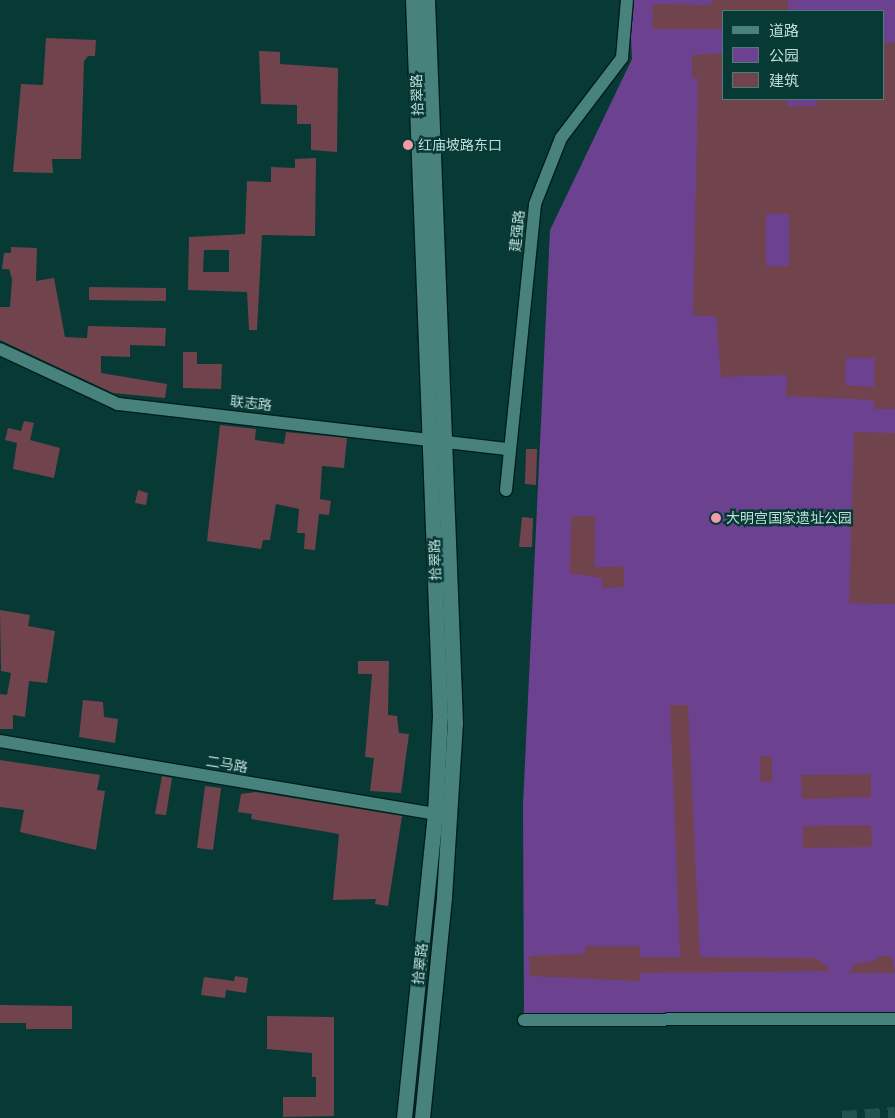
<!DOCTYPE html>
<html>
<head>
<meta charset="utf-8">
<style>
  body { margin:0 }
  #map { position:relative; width:895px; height:1118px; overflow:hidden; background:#073935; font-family:"Playfair Display","Noto Sans SC",serif }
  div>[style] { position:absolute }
  .green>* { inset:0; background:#6c4290 }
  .building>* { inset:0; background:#71444d }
  .secondary-tunnel>* { height:15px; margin-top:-7.5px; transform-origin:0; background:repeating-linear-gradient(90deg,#23524e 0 15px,transparent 0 23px) }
  .roads { filter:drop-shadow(1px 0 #001e1b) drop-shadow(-1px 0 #001e1b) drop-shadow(0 1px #001e1b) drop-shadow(0 -1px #001e1b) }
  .street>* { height:12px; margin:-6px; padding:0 6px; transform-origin:6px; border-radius:6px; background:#47827c }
  .secondary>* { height:15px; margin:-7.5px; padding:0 7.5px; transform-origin:7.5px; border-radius:7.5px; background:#47827c }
  .dots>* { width:14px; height:14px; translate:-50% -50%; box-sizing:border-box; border:2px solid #073935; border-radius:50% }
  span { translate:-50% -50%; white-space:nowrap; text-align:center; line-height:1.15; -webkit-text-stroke:5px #073935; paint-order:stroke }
  .street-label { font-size:14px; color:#c1deda }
  .poi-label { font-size:14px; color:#c1deda }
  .left { translate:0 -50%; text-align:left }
  .legend { position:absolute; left:722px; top:10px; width:162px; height:90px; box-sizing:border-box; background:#073935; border:1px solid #517b77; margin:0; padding:6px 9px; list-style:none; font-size:15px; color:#c1deda }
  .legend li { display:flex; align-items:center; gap:10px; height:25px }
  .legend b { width:25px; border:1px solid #517b77 }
</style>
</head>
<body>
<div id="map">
  <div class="green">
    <div style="clip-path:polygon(evenodd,629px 0,895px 0,895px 1020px,524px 1020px,523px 805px,550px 230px,632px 59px,629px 0,724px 11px,884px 11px,884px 99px,724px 99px,724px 11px)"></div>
  </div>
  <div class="building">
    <div style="clip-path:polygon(712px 0,788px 0,788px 11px,724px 11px,724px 29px,652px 29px,653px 4px,711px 5px)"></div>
    <div style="clip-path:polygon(46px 38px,96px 40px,95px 56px,88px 56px,84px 61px,81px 159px,52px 159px,53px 173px,13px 172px,21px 84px,43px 85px)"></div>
    <div style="clip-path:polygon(evenodd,895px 42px,895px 409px,874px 409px,874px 400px,786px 396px,787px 375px,721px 377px,716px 316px,693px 316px,698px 78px,692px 78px,692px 55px,724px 53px,724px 99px,787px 99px,787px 106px,817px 106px,817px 99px,884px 99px,884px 43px,895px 42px,766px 214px,789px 214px,789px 266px,766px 266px,766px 214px,895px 42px,846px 358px,875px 358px,874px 387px,845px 385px,846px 358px)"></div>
    <div style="clip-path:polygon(259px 51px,280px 52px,280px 64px,338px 68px,337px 152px,311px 150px,311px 124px,297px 124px,297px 105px,261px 104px)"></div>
    <div style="clip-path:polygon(evenodd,316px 158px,315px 236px,262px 235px,257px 330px,249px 330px,247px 292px,188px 290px,189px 237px,245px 234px,247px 181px,271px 182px,271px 167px,295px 168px,295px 159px,316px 158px,204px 250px,229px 250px,229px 272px,203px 272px,204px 250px)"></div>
    <div style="clip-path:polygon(11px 247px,37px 248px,36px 281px,54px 278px,65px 337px,87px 338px,88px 326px,166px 328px,165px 346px,130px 345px,130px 357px,101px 356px,101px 373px,167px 384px,165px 398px,113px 393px,0 340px,0 307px,10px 307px,12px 279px,9px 269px,2px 269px,4px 253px,11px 253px)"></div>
    <div style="clip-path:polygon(89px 287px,166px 288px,166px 301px,89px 300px)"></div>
    <div style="clip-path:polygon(183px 352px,197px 352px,197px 364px,222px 364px,221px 389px,183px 388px)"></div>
    <div style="clip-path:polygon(24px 421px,34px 423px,30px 440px,60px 448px,54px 478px,13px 469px,17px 443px,5px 440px,8px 428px,21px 431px)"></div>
    <div style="clip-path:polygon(220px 425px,256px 429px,255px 440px,284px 444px,286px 432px,347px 438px,344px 468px,322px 466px,320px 499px,331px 501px,329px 515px,319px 514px,315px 550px,304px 549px,305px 533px,297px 533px,299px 509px,276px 504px,270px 540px,263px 540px,261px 549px,207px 541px)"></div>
    <div style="clip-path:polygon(854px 432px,895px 433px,895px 604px,849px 603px)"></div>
    <div style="clip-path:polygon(526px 449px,537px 449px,536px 485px,525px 484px)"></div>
    <div style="clip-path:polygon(138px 490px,148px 493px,146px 505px,135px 503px)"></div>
    <div style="clip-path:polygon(571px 516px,595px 516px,595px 567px,624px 566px,624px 587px,602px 588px,602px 578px,570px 573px)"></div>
    <div style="clip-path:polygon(522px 517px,533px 518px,532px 547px,519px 547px)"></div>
    <div style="clip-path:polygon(0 610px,30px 615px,28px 626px,55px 631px,47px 683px,29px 681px,25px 717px,13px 715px,13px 729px,0 729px,0 694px,7px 695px,11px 673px,1px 671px)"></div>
    <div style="clip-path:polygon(358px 661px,389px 661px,388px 715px,397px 716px,399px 733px,409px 734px,401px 793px,370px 791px,374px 758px,365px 757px,372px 674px,358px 674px)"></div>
    <div style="clip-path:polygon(83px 700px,103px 702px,104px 717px,118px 719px,115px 743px,79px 737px)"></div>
    <div style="clip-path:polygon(670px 705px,688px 705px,700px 957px,816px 958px,832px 971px,640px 973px,640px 981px,530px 976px,529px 956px,585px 954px,585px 946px,640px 946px,640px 957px,680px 957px)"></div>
    <div style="clip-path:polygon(760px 756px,772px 756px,772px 782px,760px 781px)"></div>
    <div style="clip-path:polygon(0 760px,100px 775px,97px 790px,105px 791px,96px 850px,20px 832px,24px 810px,0 807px)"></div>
    <div style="clip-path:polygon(871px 774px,871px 797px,802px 799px,801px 775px)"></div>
    <div style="clip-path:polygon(162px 776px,172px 778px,166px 815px,155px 814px)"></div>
    <div style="clip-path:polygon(205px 786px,221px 788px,213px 850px,197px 848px)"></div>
    <div style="clip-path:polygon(256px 792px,402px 816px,388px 906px,375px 904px,376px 899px,333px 900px,339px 834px,251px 819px,252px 814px,238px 812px,241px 794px)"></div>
    <div style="clip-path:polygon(871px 825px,872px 847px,803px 848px,803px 826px)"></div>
    <div style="clip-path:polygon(880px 956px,892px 956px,895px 973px,848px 973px,857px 963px,871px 962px)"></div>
    <div style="clip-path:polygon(235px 976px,248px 978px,246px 993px,226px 990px,225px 998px,201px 995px,204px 977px,234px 981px)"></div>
    <div style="clip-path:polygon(0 1005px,72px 1006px,72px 1029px,26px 1029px,26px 1023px,0 1023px)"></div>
    <div style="clip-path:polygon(267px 1016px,334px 1017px,334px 1116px,283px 1117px,283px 1097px,316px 1097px,316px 1077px,312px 1077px,312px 1053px,267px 1049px)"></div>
  </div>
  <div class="secondary-tunnel">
    <div style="left:842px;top:1118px;width:53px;rotate:-4.3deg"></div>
  </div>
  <div class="roads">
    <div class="street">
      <div style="left:0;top:349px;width:130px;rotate:25deg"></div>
      <div style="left:118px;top:404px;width:394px;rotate:6.6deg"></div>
      <div style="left:506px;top:490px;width:287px;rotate:-84.2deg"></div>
      <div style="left:535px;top:204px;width:71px;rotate:-68.5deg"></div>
      <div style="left:561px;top:138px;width:101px;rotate:-52.7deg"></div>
      <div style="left:622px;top:58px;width:58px;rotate:-85.1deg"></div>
      <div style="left:0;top:741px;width:449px;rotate:9.5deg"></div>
      <div style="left:524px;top:1020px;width:371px;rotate:-0.2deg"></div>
    </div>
    <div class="secondary">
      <div style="left:404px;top:1118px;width:306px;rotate:-84.2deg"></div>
      <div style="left:435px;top:814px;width:99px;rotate:-87.1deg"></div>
      <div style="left:440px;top:715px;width:716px;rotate:-92.16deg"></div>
      <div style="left:422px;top:1118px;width:222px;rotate:-84.3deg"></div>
      <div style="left:444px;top:897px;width:175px;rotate:-86.4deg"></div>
      <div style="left:455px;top:722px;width:723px;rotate:-92.22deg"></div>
    </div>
  </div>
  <div class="dots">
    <div style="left:408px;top:145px;background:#f39aac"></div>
    <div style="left:716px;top:518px;background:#f39aac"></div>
  </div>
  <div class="street-label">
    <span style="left:417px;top:95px;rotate:-92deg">拾翠路</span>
    <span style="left:517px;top:231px;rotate:-84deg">建强路</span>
    <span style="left:251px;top:403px;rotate:6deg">联志路</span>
    <span style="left:435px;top:560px;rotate:-92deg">拾翠路</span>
    <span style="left:227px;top:764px;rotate:9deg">二马路</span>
    <span style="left:420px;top:964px;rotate:-84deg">拾翠路</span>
  </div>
  <div class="poi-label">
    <span class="left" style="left:418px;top:145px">红庙坡路东口</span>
    <span class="left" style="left:726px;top:518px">大明宫国家遗址公园</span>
  </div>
  <ul class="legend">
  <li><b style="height:6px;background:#47827c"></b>道路</li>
  <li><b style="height:14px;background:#6c4290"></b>公园</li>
  <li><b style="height:14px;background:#71444d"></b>建筑</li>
  </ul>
</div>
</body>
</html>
